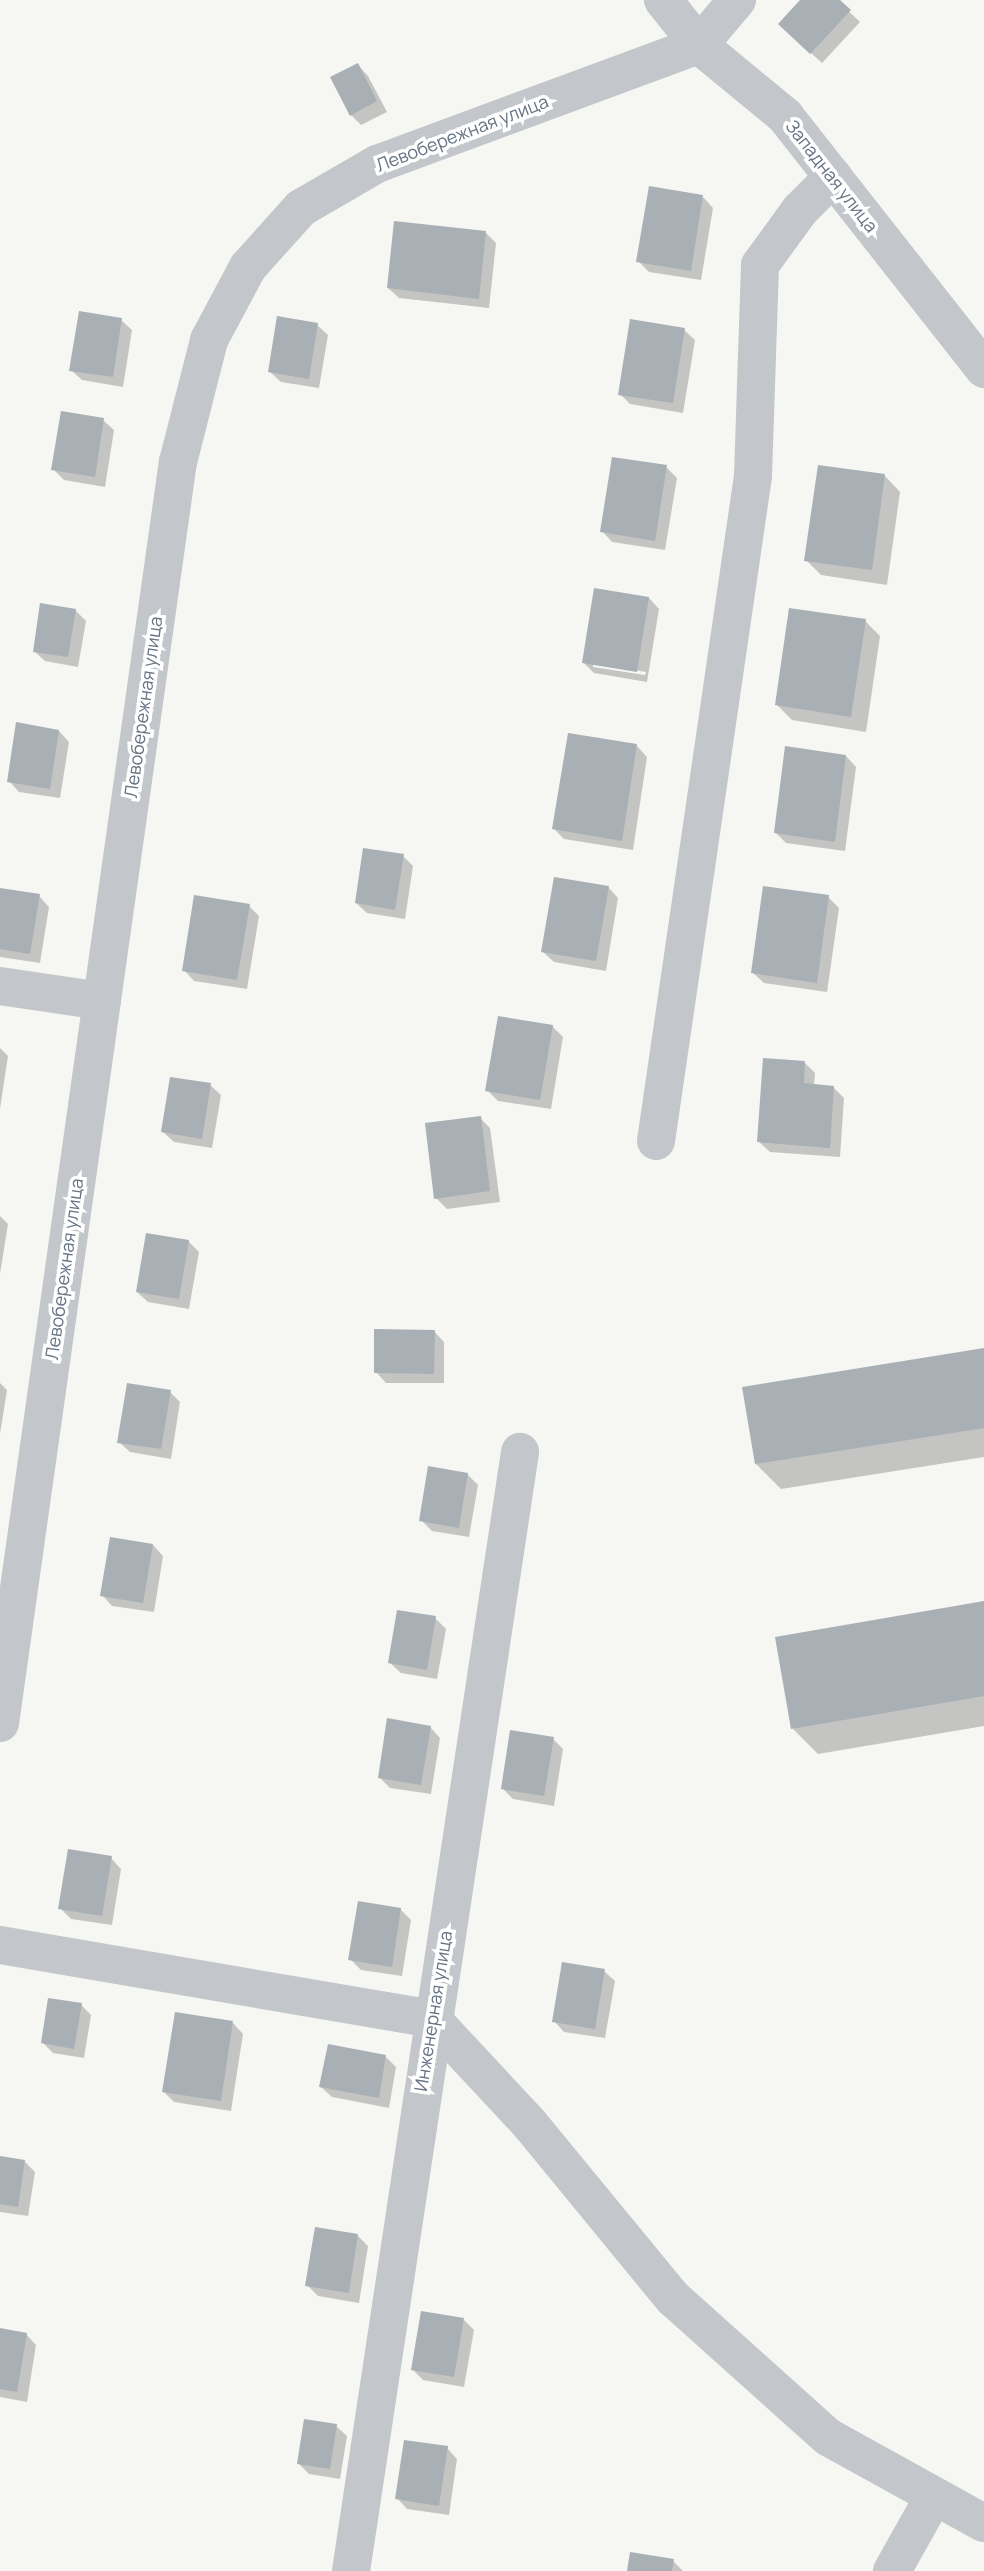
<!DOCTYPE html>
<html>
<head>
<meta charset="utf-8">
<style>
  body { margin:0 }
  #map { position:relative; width:984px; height:2571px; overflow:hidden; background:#f6f6f3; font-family:Manrope,sans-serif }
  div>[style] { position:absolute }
  .shadow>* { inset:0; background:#0003 }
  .building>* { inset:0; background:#a8afb5 }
  .minor>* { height:38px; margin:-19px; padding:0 19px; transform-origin:19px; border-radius:19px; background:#c3c6ca }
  span { translate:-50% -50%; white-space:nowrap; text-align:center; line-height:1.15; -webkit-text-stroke:7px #fff; paint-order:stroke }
  .street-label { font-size:18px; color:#657383 }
</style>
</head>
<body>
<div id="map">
  <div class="shadow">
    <div style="clip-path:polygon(803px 0,837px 0,860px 22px,822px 63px,791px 35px)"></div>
    <div style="clip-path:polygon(358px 65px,368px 76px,387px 112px,361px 125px,351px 115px)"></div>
    <div style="clip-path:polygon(703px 197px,713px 208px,701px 280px,649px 272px,638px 261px)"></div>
    <div style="clip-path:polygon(486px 233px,496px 243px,489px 308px,399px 298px,388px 288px)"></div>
    <div style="clip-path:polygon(121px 320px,132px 330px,123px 387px,82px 380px,71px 370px)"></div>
    <div style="clip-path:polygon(317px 325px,328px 335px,319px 388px,281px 382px,270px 372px)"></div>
    <div style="clip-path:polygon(684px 330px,695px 340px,683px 413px,630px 404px,620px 394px)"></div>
    <div style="clip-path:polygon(103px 420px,114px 430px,105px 487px,64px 480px,53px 469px)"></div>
    <div style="clip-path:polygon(666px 467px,677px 478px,665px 550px,612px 542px,602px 531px)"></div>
    <div style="clip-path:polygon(885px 476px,900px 492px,887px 585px,821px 575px,806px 560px)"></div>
    <div style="clip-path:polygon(evenodd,649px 598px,659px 609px,647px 682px,594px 673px,584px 663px,649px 598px,593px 663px,646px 672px,645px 675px,593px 667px,593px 663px)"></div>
    <div style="clip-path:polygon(75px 610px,86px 621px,78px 667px,45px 661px,34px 651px)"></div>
    <div style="clip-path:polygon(865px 621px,880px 636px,866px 732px,792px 720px,777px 705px)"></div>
    <div style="clip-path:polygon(59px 731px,69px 742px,60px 798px,19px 792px,9px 781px)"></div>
    <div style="clip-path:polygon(637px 746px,647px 757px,633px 850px,564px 839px,554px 829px)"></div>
    <div style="clip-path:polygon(846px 756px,856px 767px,845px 851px,786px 843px,776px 833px)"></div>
    <div style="clip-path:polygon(403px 856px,413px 866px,405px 919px,367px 913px,356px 903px)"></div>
    <div style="clip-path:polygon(608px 887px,618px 898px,606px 971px,554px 962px,543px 952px)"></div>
    <div style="clip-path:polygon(0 890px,39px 896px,49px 907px,40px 963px,0 957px)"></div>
    <div style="clip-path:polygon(828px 897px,839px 908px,827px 992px,764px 983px,753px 973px)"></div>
    <div style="clip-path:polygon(249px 906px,259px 916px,247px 989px,194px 981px,184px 970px)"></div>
    <div style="clip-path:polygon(552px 1026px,563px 1037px,551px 1109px,498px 1101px,487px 1090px)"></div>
    <div style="clip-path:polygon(0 1048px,8px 1056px,0 1109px)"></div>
    <div style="clip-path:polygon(805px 1063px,815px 1073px,814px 1086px,834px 1088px,844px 1098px,840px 1157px,770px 1152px,759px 1142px)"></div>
    <div style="clip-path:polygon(210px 1085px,221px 1095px,212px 1148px,174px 1142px,163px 1132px)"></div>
    <div style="clip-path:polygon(480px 1118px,490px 1128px,500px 1202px,447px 1209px,436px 1198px)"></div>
    <div style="clip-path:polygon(0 1216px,8px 1224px,0 1274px)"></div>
    <div style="clip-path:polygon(188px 1241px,199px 1252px,189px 1309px,148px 1302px,137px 1292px)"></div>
    <div style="clip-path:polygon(434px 1331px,444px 1342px,444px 1383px,386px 1383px,376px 1372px)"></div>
    <div style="clip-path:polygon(984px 1350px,984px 1457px,781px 1489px,756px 1464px)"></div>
    <div style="clip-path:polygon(0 1383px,7px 1390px,0 1434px)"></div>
    <div style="clip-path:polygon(170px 1392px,180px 1402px,171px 1459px,130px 1452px,119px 1442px)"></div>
    <div style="clip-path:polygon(467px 1474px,478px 1485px,469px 1537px,432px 1531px,421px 1520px)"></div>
    <div style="clip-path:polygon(153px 1545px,163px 1556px,154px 1612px,112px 1606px,102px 1595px)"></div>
    <div style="clip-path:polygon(984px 1603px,984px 1726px,818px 1754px,793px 1729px)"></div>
    <div style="clip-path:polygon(435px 1618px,446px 1629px,437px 1679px,401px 1673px,390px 1663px)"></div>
    <div style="clip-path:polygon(430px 1727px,440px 1738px,431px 1794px,390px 1788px,379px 1777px)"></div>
    <div style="clip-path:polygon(553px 1739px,563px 1749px,554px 1806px,513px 1799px,503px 1789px)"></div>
    <div style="clip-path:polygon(111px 1858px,121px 1869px,112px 1925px,71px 1919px,60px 1908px)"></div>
    <div style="clip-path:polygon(400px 1909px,411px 1920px,402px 1976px,361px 1970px,350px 1959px)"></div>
    <div style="clip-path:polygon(604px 1971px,615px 1981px,605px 2038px,564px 2032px,554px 2021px)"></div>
    <div style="clip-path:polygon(81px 2005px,91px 2015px,84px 2058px,53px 2053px,43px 2043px)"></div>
    <div style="clip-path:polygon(233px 2023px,243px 2034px,231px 2111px,174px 2102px,164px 2092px)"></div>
    <div style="clip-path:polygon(386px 2057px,396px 2067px,389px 2108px,332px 2097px,321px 2087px)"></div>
    <div style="clip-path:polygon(0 2158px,25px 2162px,35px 2172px,28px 2216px,0 2212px)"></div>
    <div style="clip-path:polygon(357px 2235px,368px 2246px,359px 2303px,318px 2296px,307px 2285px)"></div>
    <div style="clip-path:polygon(464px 2320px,474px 2330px,464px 2387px,423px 2380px,413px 2370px)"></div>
    <div style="clip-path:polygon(0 2330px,26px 2334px,36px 2345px,27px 2402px,0 2397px)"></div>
    <div style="clip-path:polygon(336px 2426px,347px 2436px,340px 2479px,309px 2474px,299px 2464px)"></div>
    <div style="clip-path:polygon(447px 2448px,457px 2459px,449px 2515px,407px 2509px,397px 2498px)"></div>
    <div style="clip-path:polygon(673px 2561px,683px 2571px,629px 2571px)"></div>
  </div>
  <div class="building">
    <div style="clip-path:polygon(800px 0,840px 0,851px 10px,810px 54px,778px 24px)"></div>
    <div style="clip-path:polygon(358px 63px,377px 101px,350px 116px,330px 77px)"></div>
    <div style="clip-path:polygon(649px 186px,703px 195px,691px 271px,636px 262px)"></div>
    <div style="clip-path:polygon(394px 221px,486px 231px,479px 299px,387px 288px)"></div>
    <div style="clip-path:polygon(79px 311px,122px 318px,113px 377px,69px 371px)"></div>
    <div style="clip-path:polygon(277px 316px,318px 323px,309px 379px,268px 372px)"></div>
    <div style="clip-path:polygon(630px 319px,685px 328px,673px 403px,618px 395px)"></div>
    <div style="clip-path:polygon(61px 411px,104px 418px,95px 477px,51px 470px)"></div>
    <div style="clip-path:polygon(612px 457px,667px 465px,655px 541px,600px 532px)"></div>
    <div style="clip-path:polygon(818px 465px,885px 474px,872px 570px,804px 561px)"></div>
    <div style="clip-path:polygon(594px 588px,649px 597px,637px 672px,582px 663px)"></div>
    <div style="clip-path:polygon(40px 603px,76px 609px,68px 657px,33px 652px)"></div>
    <div style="clip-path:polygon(789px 608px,866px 619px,851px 717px,775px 705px)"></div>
    <div style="clip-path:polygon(16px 722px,59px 730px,50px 789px,7px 782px)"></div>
    <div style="clip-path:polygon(568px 733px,637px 744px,622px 841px,552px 829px)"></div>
    <div style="clip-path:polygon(785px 746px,846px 755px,835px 842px,774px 833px)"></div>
    <div style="clip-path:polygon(363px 848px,404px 854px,395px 910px,355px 903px)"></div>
    <div style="clip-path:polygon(554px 877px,609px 886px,596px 961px,541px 952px)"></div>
    <div style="clip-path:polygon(763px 886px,829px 895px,817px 983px,751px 973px)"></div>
    <div style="clip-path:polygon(0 888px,40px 894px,30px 954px,0 949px)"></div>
    <div style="clip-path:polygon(194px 895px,250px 904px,237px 980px,182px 971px)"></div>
    <div style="clip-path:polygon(498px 1016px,553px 1025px,540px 1100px,485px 1091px)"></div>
    <div style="clip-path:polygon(763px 1058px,805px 1061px,804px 1083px,834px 1086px,830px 1148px,757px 1142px)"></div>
    <div style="clip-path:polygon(170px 1077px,211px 1083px,202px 1139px,161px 1132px)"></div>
    <div style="clip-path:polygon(481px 1116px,490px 1191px,434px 1199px,425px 1123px)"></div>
    <div style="clip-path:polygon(146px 1233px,189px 1240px,179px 1299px,136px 1292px)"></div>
    <div style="clip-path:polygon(374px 1329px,435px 1330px,434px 1374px,374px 1373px)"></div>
    <div style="clip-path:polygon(984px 1348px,984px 1428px,755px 1464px,742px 1387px)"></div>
    <div style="clip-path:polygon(127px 1383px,171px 1390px,161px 1449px,117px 1443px)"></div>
    <div style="clip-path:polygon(428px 1466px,468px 1473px,459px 1528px,419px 1521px)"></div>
    <div style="clip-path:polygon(110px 1537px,153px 1544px,143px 1603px,100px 1596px)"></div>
    <div style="clip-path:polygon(984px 1601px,984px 1696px,791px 1729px,775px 1637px)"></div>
    <div style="clip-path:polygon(397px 1610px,436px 1616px,427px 1670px,388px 1663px)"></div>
    <div style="clip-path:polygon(387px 1718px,431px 1726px,421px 1785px,378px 1778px)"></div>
    <div style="clip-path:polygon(510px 1730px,554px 1737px,544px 1796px,501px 1789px)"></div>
    <div style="clip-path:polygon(68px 1849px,112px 1856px,102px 1916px,58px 1909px)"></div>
    <div style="clip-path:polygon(358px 1901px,401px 1908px,392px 1967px,348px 1960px)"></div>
    <div style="clip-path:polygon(562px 1962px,605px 1969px,595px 2029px,552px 2022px)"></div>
    <div style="clip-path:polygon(48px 1998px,82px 2003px,74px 2049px,41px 2043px)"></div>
    <div style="clip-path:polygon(175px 2012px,233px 2021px,221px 2101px,162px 2092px)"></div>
    <div style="clip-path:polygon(328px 2044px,386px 2055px,379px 2098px,319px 2087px)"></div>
    <div style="clip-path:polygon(0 2156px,25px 2160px,18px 2207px,0 2204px)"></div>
    <div style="clip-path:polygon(315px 2227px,358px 2234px,349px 2293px,305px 2286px)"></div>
    <div style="clip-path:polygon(421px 2311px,464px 2318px,454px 2377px,411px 2370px)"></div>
    <div style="clip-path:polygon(0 2328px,27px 2333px,17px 2392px,0 2389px)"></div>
    <div style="clip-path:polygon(304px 2419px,337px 2424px,330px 2469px,297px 2464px)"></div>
    <div style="clip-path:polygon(404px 2440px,448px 2446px,439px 2506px,395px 2499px)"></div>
    <div style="clip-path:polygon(630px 2552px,674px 2559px,672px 2571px,627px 2571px)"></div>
  </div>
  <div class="minor">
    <div style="left:663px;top:0;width:58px;rotate:51.3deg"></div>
    <div style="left:699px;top:45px;width:112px;rotate:39.5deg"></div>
    <div style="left:785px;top:116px;width:322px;rotate:51.8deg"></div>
    <div style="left:0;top:986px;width:103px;rotate:8.4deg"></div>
    <div style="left:656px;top:1141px;width:672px;rotate:-81.7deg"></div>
    <div style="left:753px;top:476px;width:211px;rotate:-88.1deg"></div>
    <div style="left:760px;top:265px;width:68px;rotate:-54deg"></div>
    <div style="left:800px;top:210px;width:47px;rotate:-45deg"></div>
    <div style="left:0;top:1723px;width:1274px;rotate:-81.97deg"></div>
    <div style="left:178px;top:462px;width:126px;rotate:-75.7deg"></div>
    <div style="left:209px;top:340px;width:83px;rotate:-61.9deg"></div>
    <div style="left:248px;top:267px;width:79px;rotate:-48.1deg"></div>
    <div style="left:301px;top:208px;width:88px;rotate:-30.1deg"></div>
    <div style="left:377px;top:164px;width:343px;rotate:-20.3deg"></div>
    <div style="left:699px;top:45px;width:59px;rotate:-49.8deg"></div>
    <div style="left:0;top:1945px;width:438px;rotate:9.7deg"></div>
    <div style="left:432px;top:2019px;width:142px;rotate:47deg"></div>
    <div style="left:529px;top:2123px;width:227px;rotate:50.6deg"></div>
    <div style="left:673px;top:2298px;width:208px;rotate:41.9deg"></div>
    <div style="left:828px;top:2437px;width:178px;rotate:28.9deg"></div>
    <div style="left:351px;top:2571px;width:1132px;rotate:-81.41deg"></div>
    <div style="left:892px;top:2571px;width:84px;rotate:-60.7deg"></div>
  </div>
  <div class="street-label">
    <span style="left:462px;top:133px;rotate:-21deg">Левобережная улица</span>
    <span style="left:832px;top:176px;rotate:52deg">Западная улица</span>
    <span style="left:143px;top:707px;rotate:-82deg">Левобережная улица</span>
    <span style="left:64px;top:1269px;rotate:-82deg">Левобережная улица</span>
    <span style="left:433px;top:2011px;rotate:-81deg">Инженерная улица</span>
  </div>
</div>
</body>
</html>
